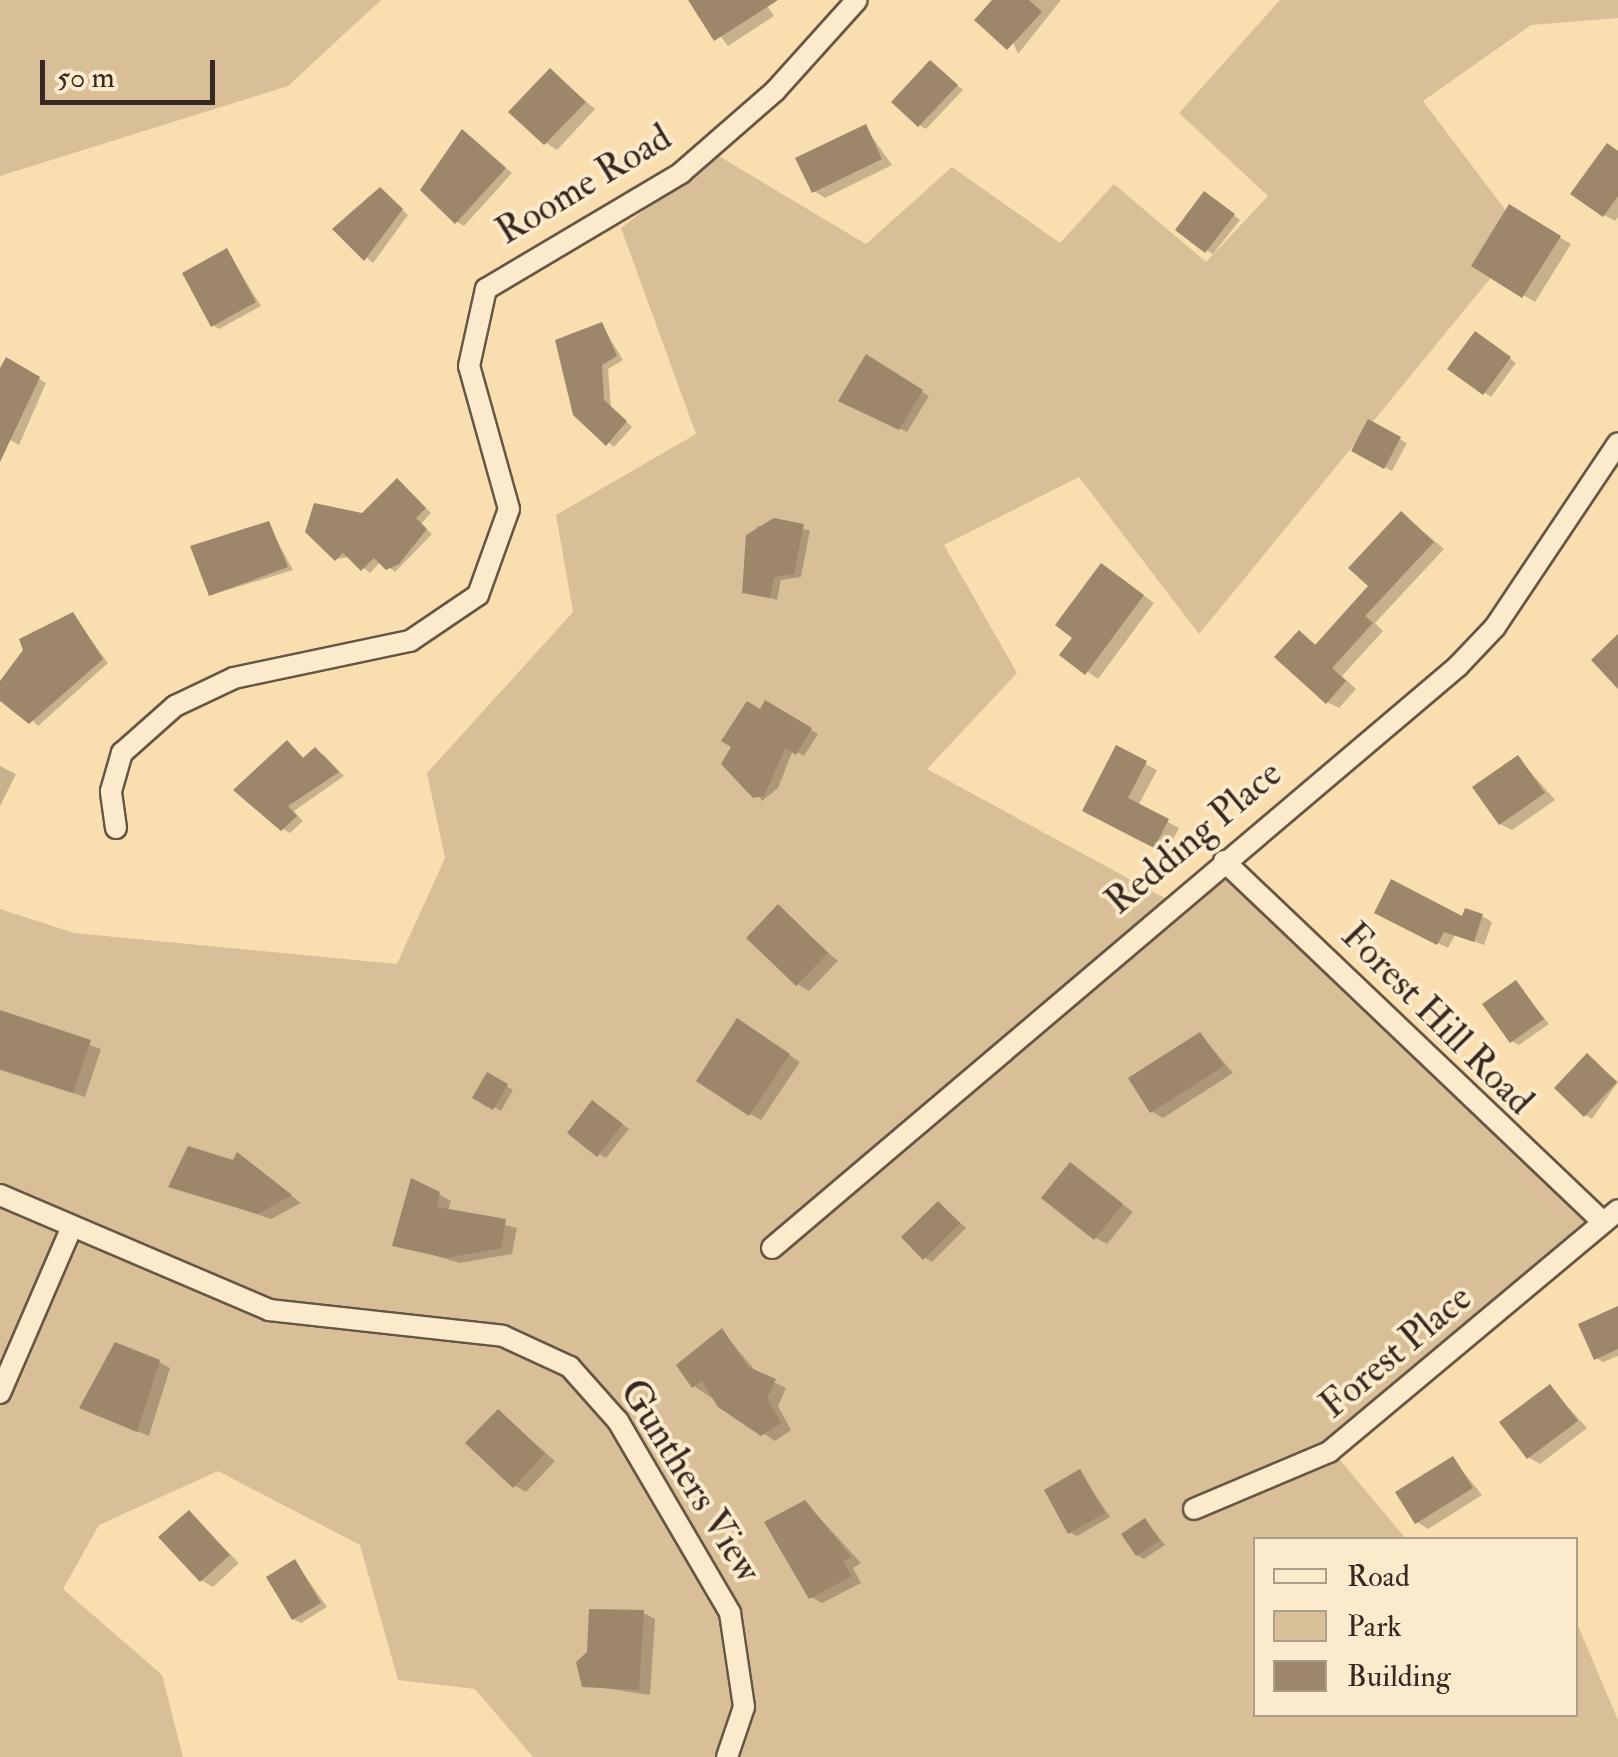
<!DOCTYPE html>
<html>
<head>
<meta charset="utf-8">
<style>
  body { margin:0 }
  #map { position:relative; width:1618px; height:1757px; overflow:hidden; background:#f9deaf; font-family:"IM FELL Double Pica",serif }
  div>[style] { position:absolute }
  .green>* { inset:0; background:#d8bf97 }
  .shadow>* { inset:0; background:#0003 }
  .building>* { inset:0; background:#9c876b }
  .roads { filter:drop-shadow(2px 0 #685645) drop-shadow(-2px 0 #685645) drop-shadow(0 2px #685645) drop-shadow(0 -2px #685645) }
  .street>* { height:20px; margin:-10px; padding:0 10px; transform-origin:10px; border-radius:10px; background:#fbeacb }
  span { translate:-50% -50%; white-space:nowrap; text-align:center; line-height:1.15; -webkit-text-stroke:8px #fbeacb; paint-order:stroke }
  .street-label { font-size:38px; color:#382822 }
  .legend { position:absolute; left:1253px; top:1537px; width:325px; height:180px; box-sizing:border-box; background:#fbeacb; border:2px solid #ad9c87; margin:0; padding:12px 18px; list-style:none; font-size:30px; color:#382822 }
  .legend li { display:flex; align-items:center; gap:20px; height:50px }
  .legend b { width:50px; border:2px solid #ad9c87 }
  .scale { position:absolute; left:40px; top:60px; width:175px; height:45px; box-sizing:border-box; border:5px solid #382822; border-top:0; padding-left:12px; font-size:30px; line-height:35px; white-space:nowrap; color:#382822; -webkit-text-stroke:8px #fbeacb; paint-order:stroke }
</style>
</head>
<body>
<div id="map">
  <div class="green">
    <div style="clip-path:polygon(0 0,381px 0,288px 86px,0 176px)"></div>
    <div style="clip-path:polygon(1280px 0,1618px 0,1618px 18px,1531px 25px,1423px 101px,1525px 236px,1199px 634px,1079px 477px,944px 545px,1017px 673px,927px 769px,1179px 906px,1230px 866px,1602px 1226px,1335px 1454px,1406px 1539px,1256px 1540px,1256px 1714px,1576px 1714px,1576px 1621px,1618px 1720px,1618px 1757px,533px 1757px,475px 1689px,398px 1680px,360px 1545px,218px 1471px,99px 1525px,63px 1589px,162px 1675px,183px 1757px,0 1757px,0 909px,74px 933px,397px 964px,445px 858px,427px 773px,573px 612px,556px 515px,696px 434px,621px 228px,717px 155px,866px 244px,952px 167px,1060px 243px,1114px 184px,1206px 262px,1268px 196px,1179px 113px)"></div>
  </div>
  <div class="shadow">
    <div style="clip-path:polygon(693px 0,763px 0,774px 16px,728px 46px)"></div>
    <div style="clip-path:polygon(995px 0,1061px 0,1018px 54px)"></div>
    <div style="clip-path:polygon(931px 63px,963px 90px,926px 129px,919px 125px)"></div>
    <div style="clip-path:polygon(550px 71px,595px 109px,557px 150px,546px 143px)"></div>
    <div style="clip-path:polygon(865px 127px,892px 165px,825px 198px,814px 191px)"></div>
    <div style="clip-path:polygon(470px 136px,512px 173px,464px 226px,457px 222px)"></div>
    <div style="clip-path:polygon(1618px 152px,1618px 217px,1615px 221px,1604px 215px)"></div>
    <div style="clip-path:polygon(387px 195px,408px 215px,373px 263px,335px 229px)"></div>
    <div style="clip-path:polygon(1212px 198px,1240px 220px,1213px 254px,1206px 250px)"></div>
    <div style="clip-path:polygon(1510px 208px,1571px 244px,1535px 302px,1474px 266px)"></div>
    <div style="clip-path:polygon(227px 251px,261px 306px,219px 329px,212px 325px)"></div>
    <div style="clip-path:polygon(602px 325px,623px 360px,608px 369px,611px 407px,632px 427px,614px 447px,575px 413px)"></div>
    <div style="clip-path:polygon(1482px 338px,1516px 363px,1491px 397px,1450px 369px)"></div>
    <div style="clip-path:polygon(867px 358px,929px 396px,907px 432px,848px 403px)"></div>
    <div style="clip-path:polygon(7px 361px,46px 383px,19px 445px,0 434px)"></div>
    <div style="clip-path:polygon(1369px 423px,1407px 443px,1392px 471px,1354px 450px)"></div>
    <div style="clip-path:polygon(404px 486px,431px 513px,421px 524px,432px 534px,395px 572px,381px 561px,370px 573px,350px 557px,337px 559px)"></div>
    <div style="clip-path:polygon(1402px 514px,1444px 549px,1375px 623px,1383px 631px,1342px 676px,1356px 689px,1339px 708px,1327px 702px,1300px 633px,1318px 646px,1372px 586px)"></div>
    <div style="clip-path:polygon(268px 524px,293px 570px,211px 595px)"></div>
    <div style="clip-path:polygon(757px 526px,810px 530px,801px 577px,781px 580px,777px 600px,745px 591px)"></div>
    <div style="clip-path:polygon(1113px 573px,1154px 603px,1098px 679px,1062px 654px)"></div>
    <div style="clip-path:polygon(73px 615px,108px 663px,38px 726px,0 685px)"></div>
    <div style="clip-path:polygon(766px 703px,818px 734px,804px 756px,793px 750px,778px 788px,762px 801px,734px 746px)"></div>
    <div style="clip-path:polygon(287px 743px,305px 759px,323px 754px,344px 776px,294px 811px,303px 821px,290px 833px,283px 829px)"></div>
    <div style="clip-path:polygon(1117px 749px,1157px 770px,1138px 806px,1179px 828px,1166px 853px,1085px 810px)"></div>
    <div style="clip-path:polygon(1518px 758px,1555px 800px,1512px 830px,1500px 824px)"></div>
    <div style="clip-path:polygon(0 766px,16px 774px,0 806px)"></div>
    <div style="clip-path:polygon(778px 908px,838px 961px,809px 991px,797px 984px)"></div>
    <div style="clip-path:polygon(1482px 916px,1492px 922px,1484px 945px,1455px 935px,1448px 948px,1387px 918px)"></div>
    <div style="clip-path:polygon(1516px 983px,1549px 1024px,1519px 1045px,1512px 1041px)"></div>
    <div style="clip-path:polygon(0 1013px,101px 1049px,85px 1097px,0 1070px)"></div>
    <div style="clip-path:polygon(749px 1028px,800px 1062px,761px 1120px,750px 1114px)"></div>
    <div style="clip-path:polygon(1201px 1035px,1233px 1073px,1163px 1118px,1151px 1111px)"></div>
    <div style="clip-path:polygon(1588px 1056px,1618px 1082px,1592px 1119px,1585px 1115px)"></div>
    <div style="clip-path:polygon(488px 1076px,513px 1090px,501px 1111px,476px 1097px)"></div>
    <div style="clip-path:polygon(600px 1107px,629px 1129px,606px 1158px,599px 1154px)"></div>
    <div style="clip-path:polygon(234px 1162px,249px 1162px,301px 1203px,271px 1219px,172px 1186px)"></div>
    <div style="clip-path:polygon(1082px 1172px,1133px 1212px,1107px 1244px,1096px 1238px)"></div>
    <div style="clip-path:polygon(439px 1194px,451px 1201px,448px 1211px,517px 1228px,512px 1254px,460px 1263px,395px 1244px)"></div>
    <div style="clip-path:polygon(939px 1204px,966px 1228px,932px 1262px,925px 1258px)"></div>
    <div style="clip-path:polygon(1618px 1309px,1618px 1356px,1603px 1362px,1596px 1358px)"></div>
    <div style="clip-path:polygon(722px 1331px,758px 1374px,786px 1388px,778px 1406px,791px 1430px,775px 1441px,694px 1386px)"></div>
    <div style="clip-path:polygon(159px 1362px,170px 1368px,149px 1436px,94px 1414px)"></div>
    <div style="clip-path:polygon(1550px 1387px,1587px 1428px,1540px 1464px,1528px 1457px)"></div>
    <div style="clip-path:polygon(498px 1412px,555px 1461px,526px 1492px,515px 1486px)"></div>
    <div style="clip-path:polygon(1453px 1459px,1482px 1495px,1428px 1529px,1417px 1522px)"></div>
    <div style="clip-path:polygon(1080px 1472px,1110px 1517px,1077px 1536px,1070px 1532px)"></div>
    <div style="clip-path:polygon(805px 1502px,861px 1563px,853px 1568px,861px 1583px,822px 1603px,811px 1597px)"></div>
    <div style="clip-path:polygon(189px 1513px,239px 1563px,213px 1587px,201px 1580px)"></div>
    <div style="clip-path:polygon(1146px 1521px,1165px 1545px,1144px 1559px,1137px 1555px)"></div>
    <div style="clip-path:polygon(295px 1562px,327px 1607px,301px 1623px,293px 1619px)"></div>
    <div style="clip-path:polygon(644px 1613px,655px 1619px,650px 1695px,584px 1685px)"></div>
  </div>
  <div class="building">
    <div style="clip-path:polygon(688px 0,778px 0,714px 41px)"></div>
    <div style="clip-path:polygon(992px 0,1029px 0,1042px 12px,1007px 50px,974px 20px)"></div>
    <div style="clip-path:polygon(930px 60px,958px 85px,918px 127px,891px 102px)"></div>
    <div style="clip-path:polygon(550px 68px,586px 102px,544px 145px,508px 112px)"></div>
    <div style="clip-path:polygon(866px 124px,882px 159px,812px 193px,795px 158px)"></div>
    <div style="clip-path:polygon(462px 129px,506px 168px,455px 224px,420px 190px)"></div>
    <div style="clip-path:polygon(1607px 143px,1618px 151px,1618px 196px,1603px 217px,1570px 194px)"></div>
    <div style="clip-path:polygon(380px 187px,403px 209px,364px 261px,332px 229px)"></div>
    <div style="clip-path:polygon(1204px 191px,1235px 214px,1205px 253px,1175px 230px)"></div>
    <div style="clip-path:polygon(1509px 204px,1561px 236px,1522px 298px,1471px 266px)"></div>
    <div style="clip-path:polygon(227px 248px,256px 302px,211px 327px,182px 273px)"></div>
    <div style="clip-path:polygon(602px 322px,617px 356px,602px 365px,604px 400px,627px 421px,606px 446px,573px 415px,555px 340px)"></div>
    <div style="clip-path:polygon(1475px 331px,1511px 357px,1483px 395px,1447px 369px)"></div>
    <div style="clip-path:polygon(866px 354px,923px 390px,899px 430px,838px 401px)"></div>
    <div style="clip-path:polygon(6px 357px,40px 377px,0 462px,0 368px)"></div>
    <div style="clip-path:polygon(1368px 419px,1401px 437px,1384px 469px,1351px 451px)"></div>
    <div style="clip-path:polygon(397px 478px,426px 508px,416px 518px,427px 529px,399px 564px,386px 570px,374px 558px,361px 571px,343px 553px,335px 561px,305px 532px,314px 503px,362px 513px)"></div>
    <div style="clip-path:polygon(1401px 511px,1434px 542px,1365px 616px,1373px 623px,1332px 668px,1346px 681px,1326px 704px,1274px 657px,1299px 630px,1315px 645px,1368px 586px,1348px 568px)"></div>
    <div style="clip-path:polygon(774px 518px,804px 524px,794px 574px,774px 577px,770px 598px,742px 593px,746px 535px)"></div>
    <div style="clip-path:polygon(269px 521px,288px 567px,209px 596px,190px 546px)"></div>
    <div style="clip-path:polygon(1101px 563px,1144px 595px,1085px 675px,1059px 655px,1072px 638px,1055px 625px)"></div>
    <div style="clip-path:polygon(73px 612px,103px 659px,29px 724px,0 701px,0 681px,23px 650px,19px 639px)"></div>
    <div style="clip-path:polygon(1618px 634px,1618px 689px,1591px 660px)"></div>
    <div style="clip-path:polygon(765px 700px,812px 728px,796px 755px,785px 748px,764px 796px,753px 798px,721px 764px,731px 747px,721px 741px,747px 701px,760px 709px)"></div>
    <div style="clip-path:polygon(287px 740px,303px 758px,315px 747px,339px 772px,288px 806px,297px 816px,281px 831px,233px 790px)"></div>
    <div style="clip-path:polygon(1116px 745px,1147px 761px,1128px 798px,1169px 819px,1154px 848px,1082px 811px)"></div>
    <div style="clip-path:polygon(1518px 755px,1545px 793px,1499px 825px,1472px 787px)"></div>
    <div style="clip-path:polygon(1391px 879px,1462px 916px,1465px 908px,1483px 914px,1474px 942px,1444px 932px,1437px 945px,1374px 913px)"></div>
    <div style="clip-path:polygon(778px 904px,828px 953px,796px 986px,746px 938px)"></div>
    <div style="clip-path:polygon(1516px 980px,1544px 1019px,1510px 1043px,1482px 1004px)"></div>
    <div style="clip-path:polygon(0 1010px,91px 1040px,73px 1093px,0 1069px)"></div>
    <div style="clip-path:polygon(737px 1018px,790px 1054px,749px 1116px,696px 1081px)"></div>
    <div style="clip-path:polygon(1200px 1032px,1224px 1066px,1150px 1113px,1128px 1078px)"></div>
    <div style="clip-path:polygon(1587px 1053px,1617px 1082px,1584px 1117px,1554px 1088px)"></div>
    <div style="clip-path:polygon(487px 1072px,508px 1084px,493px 1110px,472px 1098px)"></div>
    <div style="clip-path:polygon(592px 1100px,623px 1124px,597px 1157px,567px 1133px)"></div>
    <div style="clip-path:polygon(188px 1146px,233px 1160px,237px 1152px,292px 1195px,258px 1214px,168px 1187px)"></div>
    <div style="clip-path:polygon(1070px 1162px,1123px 1204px,1094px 1240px,1041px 1198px)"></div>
    <div style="clip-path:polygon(411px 1178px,440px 1192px,437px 1207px,506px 1219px,501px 1248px,446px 1258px,392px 1246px)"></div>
    <div style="clip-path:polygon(938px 1201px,960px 1223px,923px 1260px,901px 1237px)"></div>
    <div style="clip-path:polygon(1618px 1306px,1618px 1349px,1594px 1360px,1578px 1324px)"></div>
    <div style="clip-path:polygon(722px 1328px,748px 1367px,776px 1379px,767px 1398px,781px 1423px,761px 1436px,718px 1407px,702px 1381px,692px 1388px,676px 1365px)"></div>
    <div style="clip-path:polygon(115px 1342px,160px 1360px,137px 1432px,79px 1408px)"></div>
    <div style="clip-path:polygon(1550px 1384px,1578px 1421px,1527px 1459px,1499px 1422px)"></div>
    <div style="clip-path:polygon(498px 1409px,545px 1453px,513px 1488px,465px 1443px)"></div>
    <div style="clip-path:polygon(1453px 1456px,1473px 1488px,1415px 1524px,1395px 1492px)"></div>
    <div style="clip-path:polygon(1080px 1469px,1105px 1513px,1068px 1534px,1044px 1490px)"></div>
    <div style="clip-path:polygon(805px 1500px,851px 1557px,843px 1561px,852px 1576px,809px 1599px,764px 1522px)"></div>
    <div style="clip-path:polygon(189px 1510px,230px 1555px,200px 1582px,158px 1537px)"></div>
    <div style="clip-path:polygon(1145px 1518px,1160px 1541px,1136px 1556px,1121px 1534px)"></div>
    <div style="clip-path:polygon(295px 1559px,321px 1603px,292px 1620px,266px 1577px)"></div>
    <div style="clip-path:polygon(589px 1609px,644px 1610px,639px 1690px,582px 1687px,576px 1662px,587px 1652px)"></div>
  </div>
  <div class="roads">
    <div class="street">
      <div style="left:116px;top:828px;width:37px;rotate:-98deg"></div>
      <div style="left:111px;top:791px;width:40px;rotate:-74deg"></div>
      <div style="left:122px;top:753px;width:71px;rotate:-41.6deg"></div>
      <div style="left:175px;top:706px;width:65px;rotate:-25.4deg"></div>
      <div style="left:234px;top:678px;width:180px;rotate:-11.9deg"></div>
      <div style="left:410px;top:641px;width:82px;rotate:-34.1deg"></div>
      <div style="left:478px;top:595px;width:91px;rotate:-70.2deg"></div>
      <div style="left:509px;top:509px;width:148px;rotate:-105.6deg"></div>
      <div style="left:469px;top:366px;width:79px;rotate:-77.6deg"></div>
      <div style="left:486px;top:289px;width:227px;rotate:-30.7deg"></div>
      <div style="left:681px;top:173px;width:125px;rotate:-41.1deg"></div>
      <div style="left:775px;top:91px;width:122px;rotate:-48deg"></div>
      <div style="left:1224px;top:861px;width:523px;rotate:43.61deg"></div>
      <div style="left:0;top:1195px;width:293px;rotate:23.1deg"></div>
      <div style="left:269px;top:1310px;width:235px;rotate:6.3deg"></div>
      <div style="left:503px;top:1336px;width:74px;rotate:24.8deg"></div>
      <div style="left:570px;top:1367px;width:72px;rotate:48.4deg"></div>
      <div style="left:618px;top:1421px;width:222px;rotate:59.7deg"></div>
      <div style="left:730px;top:1613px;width:95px;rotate:81.5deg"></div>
      <div style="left:744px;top:1707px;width:53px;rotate:108.8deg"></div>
      <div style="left:772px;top:1248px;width:900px;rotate:-40.31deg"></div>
      <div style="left:1458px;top:666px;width:54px;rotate:-46.5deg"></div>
      <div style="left:1495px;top:627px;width:221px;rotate:-56.2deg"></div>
      <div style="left:0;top:1393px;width:181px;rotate:-66.6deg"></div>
      <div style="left:1194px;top:1509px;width:147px;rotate:-22.9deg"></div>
      <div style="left:1329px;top:1452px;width:377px;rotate:-39.9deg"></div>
    </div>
  </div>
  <div class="street-label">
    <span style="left:584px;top:185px;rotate:-31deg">Roome Road</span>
    <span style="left:1194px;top:838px;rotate:-40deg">Redding Place</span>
    <span style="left:1437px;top:1019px;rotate:45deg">Forest Hill Road</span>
    <span style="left:1396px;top:1352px;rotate:-40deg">Forest Place</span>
    <span style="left:690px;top:1481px;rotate:58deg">Gunthers View</span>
  </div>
  <ul class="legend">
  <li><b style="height:12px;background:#fbeacb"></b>Road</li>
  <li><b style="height:28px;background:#d8bf97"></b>Park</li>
  <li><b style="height:28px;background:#9c876b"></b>Building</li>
  </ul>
  <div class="scale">50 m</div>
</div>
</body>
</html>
